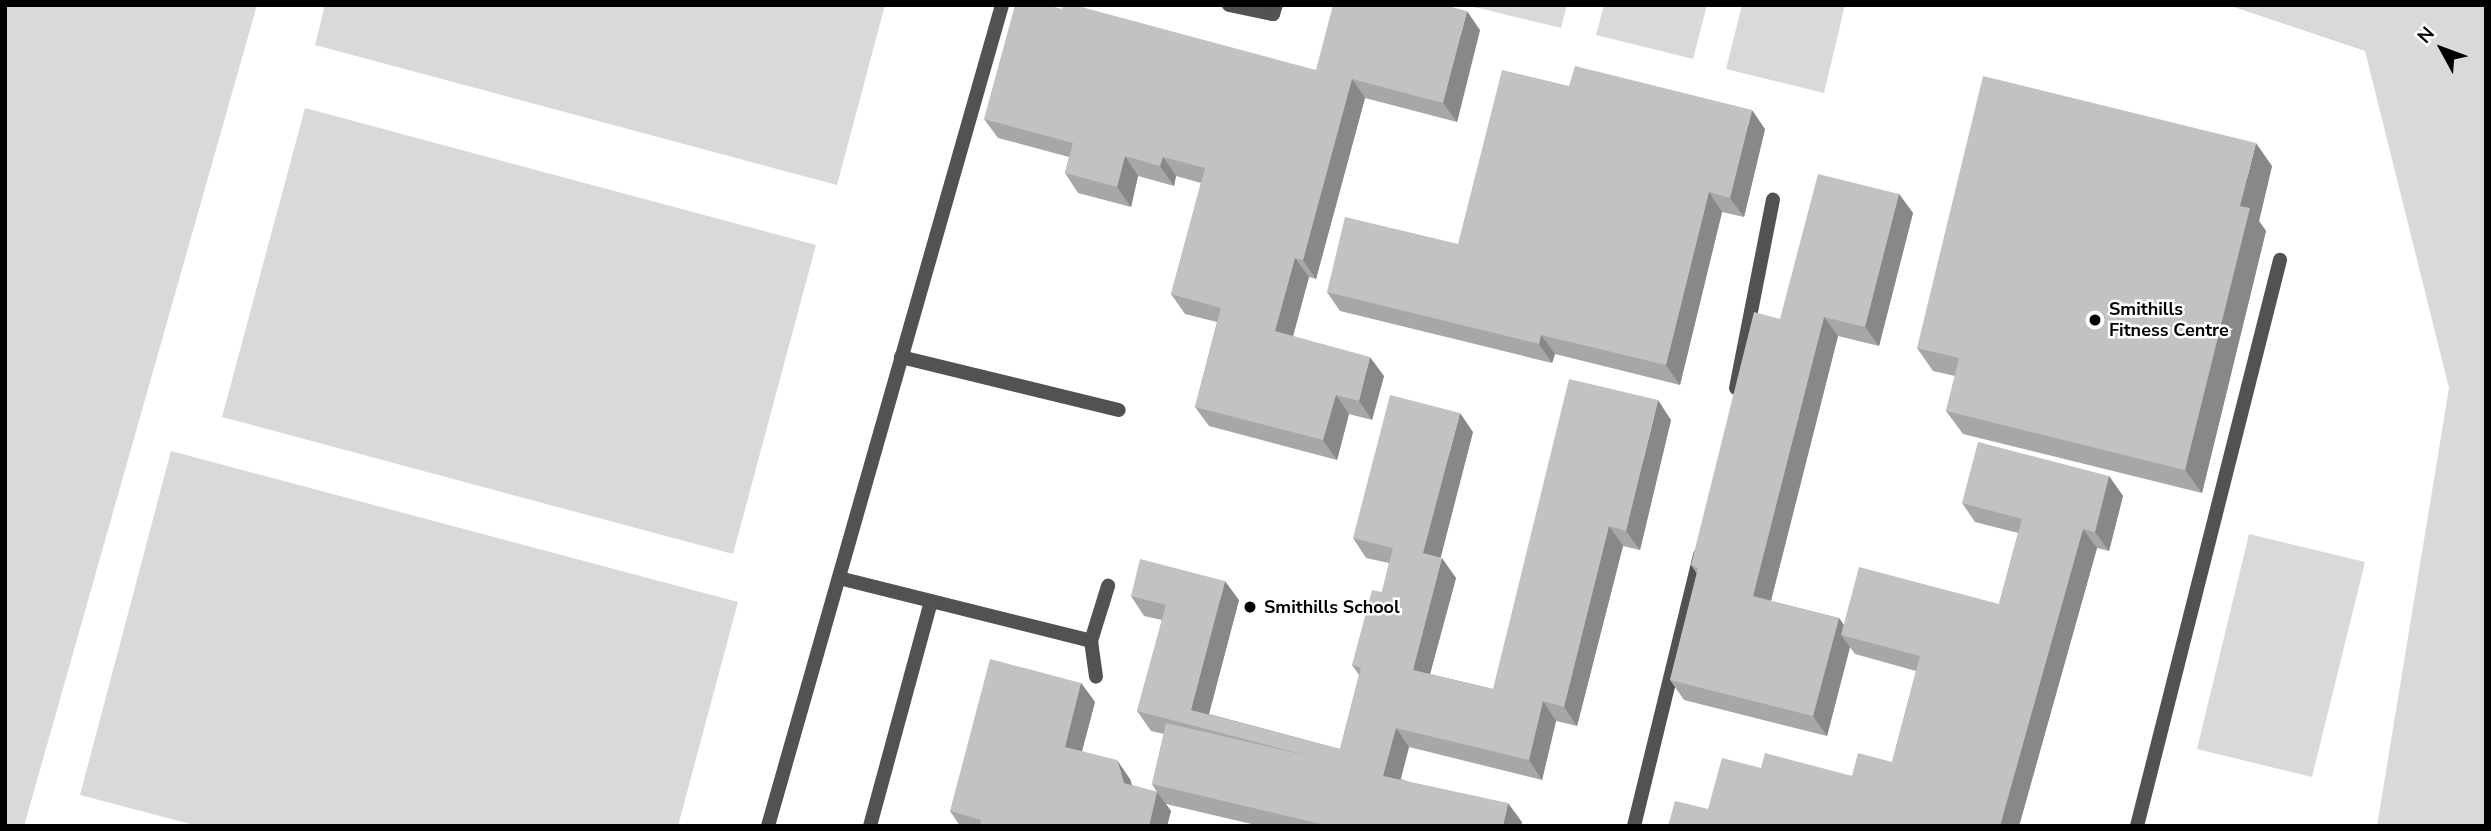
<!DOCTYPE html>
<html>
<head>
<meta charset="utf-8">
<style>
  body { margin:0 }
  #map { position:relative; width:2491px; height:831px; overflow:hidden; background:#fff; font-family:"Nunito Sans",sans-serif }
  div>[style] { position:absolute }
  .green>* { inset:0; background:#d9d9d9 }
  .service>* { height:14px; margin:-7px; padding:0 7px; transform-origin:7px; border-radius:7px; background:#525252 }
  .wall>* { inset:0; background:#a7a7a7 }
  .shaded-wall>* { inset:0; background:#888 }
  .building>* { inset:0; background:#c2c2c2 }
  .dots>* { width:19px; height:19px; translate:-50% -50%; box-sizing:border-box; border:4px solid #fff; border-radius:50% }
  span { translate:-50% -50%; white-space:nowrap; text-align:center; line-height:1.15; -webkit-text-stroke:5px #fff; paint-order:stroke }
  .poi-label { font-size:18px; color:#000; font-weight:700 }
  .left { translate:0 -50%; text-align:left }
  .frame { position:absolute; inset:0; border:7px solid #000; pointer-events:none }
  .north { position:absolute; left:2407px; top:14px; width:70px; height:70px; -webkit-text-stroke:5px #fff; paint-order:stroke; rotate:311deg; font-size:19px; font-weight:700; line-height:28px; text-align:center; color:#000 }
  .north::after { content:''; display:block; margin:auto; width:24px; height:32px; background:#000; clip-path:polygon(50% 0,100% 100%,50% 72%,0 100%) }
</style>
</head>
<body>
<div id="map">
  <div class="green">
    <div style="clip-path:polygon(5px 5px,257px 5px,24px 826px,5px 826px)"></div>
    <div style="clip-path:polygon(325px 5px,885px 5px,837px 185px,315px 45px)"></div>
    <div style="clip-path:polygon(1466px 5px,1567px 5px,1561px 28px)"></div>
    <div style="clip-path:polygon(1604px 5px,1707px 5px,1693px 59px,1596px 35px)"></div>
    <div style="clip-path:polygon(1742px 5px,1845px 5px,1824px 93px,1726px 69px)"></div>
    <div style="clip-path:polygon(2228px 5px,2486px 5px,2486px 826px,2377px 826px,2449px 388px,2365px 51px)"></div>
    <div style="clip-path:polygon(305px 108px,816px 245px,733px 554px,222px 417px)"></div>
    <div style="clip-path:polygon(171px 451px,738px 602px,678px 826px,198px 826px,80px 795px)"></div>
    <div style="clip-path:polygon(2249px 534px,2365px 562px,2312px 777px,2197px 749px)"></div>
  </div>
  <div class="service">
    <div style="left:1229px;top:5px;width:45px;rotate:11.6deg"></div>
    <div style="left:1273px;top:14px;width:9px;rotate:-72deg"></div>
    <div style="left:901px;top:357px;width:224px;rotate:13.7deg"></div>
    <div style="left:1736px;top:388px;width:192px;rotate:-78.9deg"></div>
    <div style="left:839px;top:578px;width:260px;rotate:14deg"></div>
    <div style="left:1091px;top:641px;width:36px;rotate:82deg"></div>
    <div style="left:1091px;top:641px;width:58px;rotate:-72.8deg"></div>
    <div style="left:768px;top:826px;width:854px;rotate:-74.09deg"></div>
    <div style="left:870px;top:826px;width:233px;rotate:-74.8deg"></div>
    <div style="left:1634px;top:826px;width:279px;rotate:-76.3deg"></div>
    <div style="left:2137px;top:826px;width:584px;rotate:-75.82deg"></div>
  </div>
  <div class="wall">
    <div style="clip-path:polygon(1480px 30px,1457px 122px,1365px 98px,1316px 279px,1309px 277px,1293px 336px,1384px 376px,1372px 420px,1349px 414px,1337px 460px,1209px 426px,1195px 407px,1217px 322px,1185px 314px,1171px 294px,1201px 183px,1176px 176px,1174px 186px,1138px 176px,1131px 207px,1078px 193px,1065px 173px,1069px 157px,998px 138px,984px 119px,1316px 70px)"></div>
    <div style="clip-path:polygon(1569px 86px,1765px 129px,1744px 217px,1722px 212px,1680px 385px,1555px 354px,1552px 363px,1340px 311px,1327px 292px,1458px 244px)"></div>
    <div style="clip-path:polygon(2272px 166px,2259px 221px,2266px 231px,2202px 493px,1963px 434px,1946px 411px,1955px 376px,1933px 371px,1917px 348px)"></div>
    <div style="clip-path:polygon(1899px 194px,1913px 213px,1879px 346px,1838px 336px,1771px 601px,1839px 618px,1844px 625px,1999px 604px,2018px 533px,1975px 522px,1962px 503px,2109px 476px,2123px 496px,2109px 551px,2097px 548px,2019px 826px,1668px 826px,1708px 809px,1761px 768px,1852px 776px,1892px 762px,1916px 671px,1855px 654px,1850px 647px,1827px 736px,1684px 700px,1670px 680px,1697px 574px,1691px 565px,1780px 319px)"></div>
    <div style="clip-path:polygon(1671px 420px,1640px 550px,1623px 546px,1577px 726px,1556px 721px,1542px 780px,1409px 747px,1401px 779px,1522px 822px,1521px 826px,1260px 826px,1166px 804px,1171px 811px,1167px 826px,960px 826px,950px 811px,1081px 683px,1095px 702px,1082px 751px,1130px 779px,1132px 785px,1157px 792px,1152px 784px,1164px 734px,1151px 731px,1137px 711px,1162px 620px,1144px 616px,1131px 596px,1239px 600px,1209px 714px,1340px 749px,1359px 675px,1352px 665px,1382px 592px,1389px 563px,1366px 558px,1353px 538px,1473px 432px,1440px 558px,1456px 578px,1430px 674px,1493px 689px)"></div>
  </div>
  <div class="shaded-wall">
    <div style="clip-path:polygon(1467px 11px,1480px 30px,1457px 122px,1443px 103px)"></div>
    <div style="clip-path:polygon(1352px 79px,1365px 98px,1316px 279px,1303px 260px)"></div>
    <div style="clip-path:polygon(1752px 110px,1765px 129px,1744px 217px,1730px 198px)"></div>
    <div style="clip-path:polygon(2256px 143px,2272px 166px,2259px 221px,2266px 231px,2202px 493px,2185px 470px,2240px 206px)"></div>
    <div style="clip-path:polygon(1125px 156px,1138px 176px,1131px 207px,1117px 187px)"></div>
    <div style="clip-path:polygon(1163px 157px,1176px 176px,1174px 186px,1160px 166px)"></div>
    <div style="clip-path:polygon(1709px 192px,1722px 212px,1680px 385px,1666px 365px)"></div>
    <div style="clip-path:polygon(1899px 194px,1913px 213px,1879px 346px,1865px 327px)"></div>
    <div style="clip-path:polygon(1295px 258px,1309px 277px,1289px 351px,1275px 331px)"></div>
    <div style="clip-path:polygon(1824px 317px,1838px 336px,1767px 616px,1753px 596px)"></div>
    <div style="clip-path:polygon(1541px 335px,1555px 354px,1552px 363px,1539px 344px)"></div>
    <div style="clip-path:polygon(1370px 357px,1384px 376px,1372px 420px,1359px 401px)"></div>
    <div style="clip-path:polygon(1336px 395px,1349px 414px,1337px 460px,1323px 440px)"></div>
    <div style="clip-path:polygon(1658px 400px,1671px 420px,1640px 550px,1626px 531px)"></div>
    <div style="clip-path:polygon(1460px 413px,1473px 432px,1437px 572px,1423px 553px)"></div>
    <div style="clip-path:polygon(2109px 476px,2123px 496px,2109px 551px,2095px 532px)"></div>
    <div style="clip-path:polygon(1609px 526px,1623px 546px,1577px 726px,1564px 707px)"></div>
    <div style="clip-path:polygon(2083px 529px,2097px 548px,2019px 826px,2000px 826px)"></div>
    <div style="clip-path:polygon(1442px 558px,1456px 578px,1426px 689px,1413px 670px)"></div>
    <div style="clip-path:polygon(1225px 581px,1239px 600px,1205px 729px,1191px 710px)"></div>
    <div style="clip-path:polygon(1839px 618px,1852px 637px,1841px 635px,1850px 647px,1827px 736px,1813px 716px)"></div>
    <div style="clip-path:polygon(1081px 683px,1095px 702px,1078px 766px,1065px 747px)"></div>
    <div style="clip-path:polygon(1543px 701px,1556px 721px,1542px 780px,1529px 760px)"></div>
    <div style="clip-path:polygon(1396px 728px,1409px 747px,1396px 795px,1383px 776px)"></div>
    <div style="clip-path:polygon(1117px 760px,1130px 779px,1137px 802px,1124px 783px)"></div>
    <div style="clip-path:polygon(1157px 792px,1171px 811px,1167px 826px,1149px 826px)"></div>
    <div style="clip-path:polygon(1508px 803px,1522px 822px,1521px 826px,1503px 826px)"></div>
  </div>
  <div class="building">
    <div style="clip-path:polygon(1015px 5px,1046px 5px,1062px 9px,1063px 5px,1074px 5px,1316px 70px,1333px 5px,1444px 5px,1467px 11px,1443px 103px,1352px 79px,1303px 260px,1295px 258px,1275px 331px,1370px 357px,1359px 401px,1336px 395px,1323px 440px,1195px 407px,1221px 308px,1171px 294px,1205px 168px,1163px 157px,1160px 166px,1125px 156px,1117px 187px,1065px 173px,1073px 143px,984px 119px)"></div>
    <div style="clip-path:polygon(1575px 66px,1752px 110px,1730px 198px,1709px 192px,1666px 365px,1541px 335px,1539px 344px,1327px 292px,1345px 217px,1458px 244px,1502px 70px,1569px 86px)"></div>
    <div style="clip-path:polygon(1983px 76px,2256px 143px,2240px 206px,2250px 208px,2185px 470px,1946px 411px,1959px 358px,1917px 348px)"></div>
    <div style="clip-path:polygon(1818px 174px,1899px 194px,1865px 327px,1824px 317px,1753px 596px,1839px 618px,1813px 716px,1670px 680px,1698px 568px,1691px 565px,1754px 312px,1780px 319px)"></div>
    <div style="clip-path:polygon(1569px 379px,1658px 400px,1626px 531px,1609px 526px,1564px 707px,1543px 701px,1529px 760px,1396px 728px,1383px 776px,1508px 803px,1503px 826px,1329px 826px,1152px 784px,1166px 723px,1309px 756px,1137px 711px,1166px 605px,1131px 596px,1140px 559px,1225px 581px,1191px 710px,1340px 749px,1361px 668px,1352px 665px,1372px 590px,1382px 592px,1393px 548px,1353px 538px,1390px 395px,1460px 413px,1423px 553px,1442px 558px,1413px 670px,1493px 689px)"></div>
    <div style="clip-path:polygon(1978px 442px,2109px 476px,2095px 532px,2083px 529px,2000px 826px,1668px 826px,1675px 801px,1708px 809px,1722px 758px,1761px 768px,1765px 753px,1852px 776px,1858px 753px,1892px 762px,1920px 656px,1841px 635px,1859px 567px,1999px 604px,2022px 519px,1962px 503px)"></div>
    <div style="clip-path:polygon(990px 659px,1081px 683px,1065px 747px,1117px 760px,1124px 783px,1157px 792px,1149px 826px,980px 826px,981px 820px,950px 811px)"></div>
  </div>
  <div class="dots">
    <div style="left:2095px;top:320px;background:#000"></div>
    <div style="left:1250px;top:607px;background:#000"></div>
  </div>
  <div class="poi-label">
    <span class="left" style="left:2109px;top:320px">Smithills<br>Fitness Centre</span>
    <span class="left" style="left:1264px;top:607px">Smithills School</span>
  </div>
  <div class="frame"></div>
  <div class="north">N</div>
</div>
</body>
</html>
